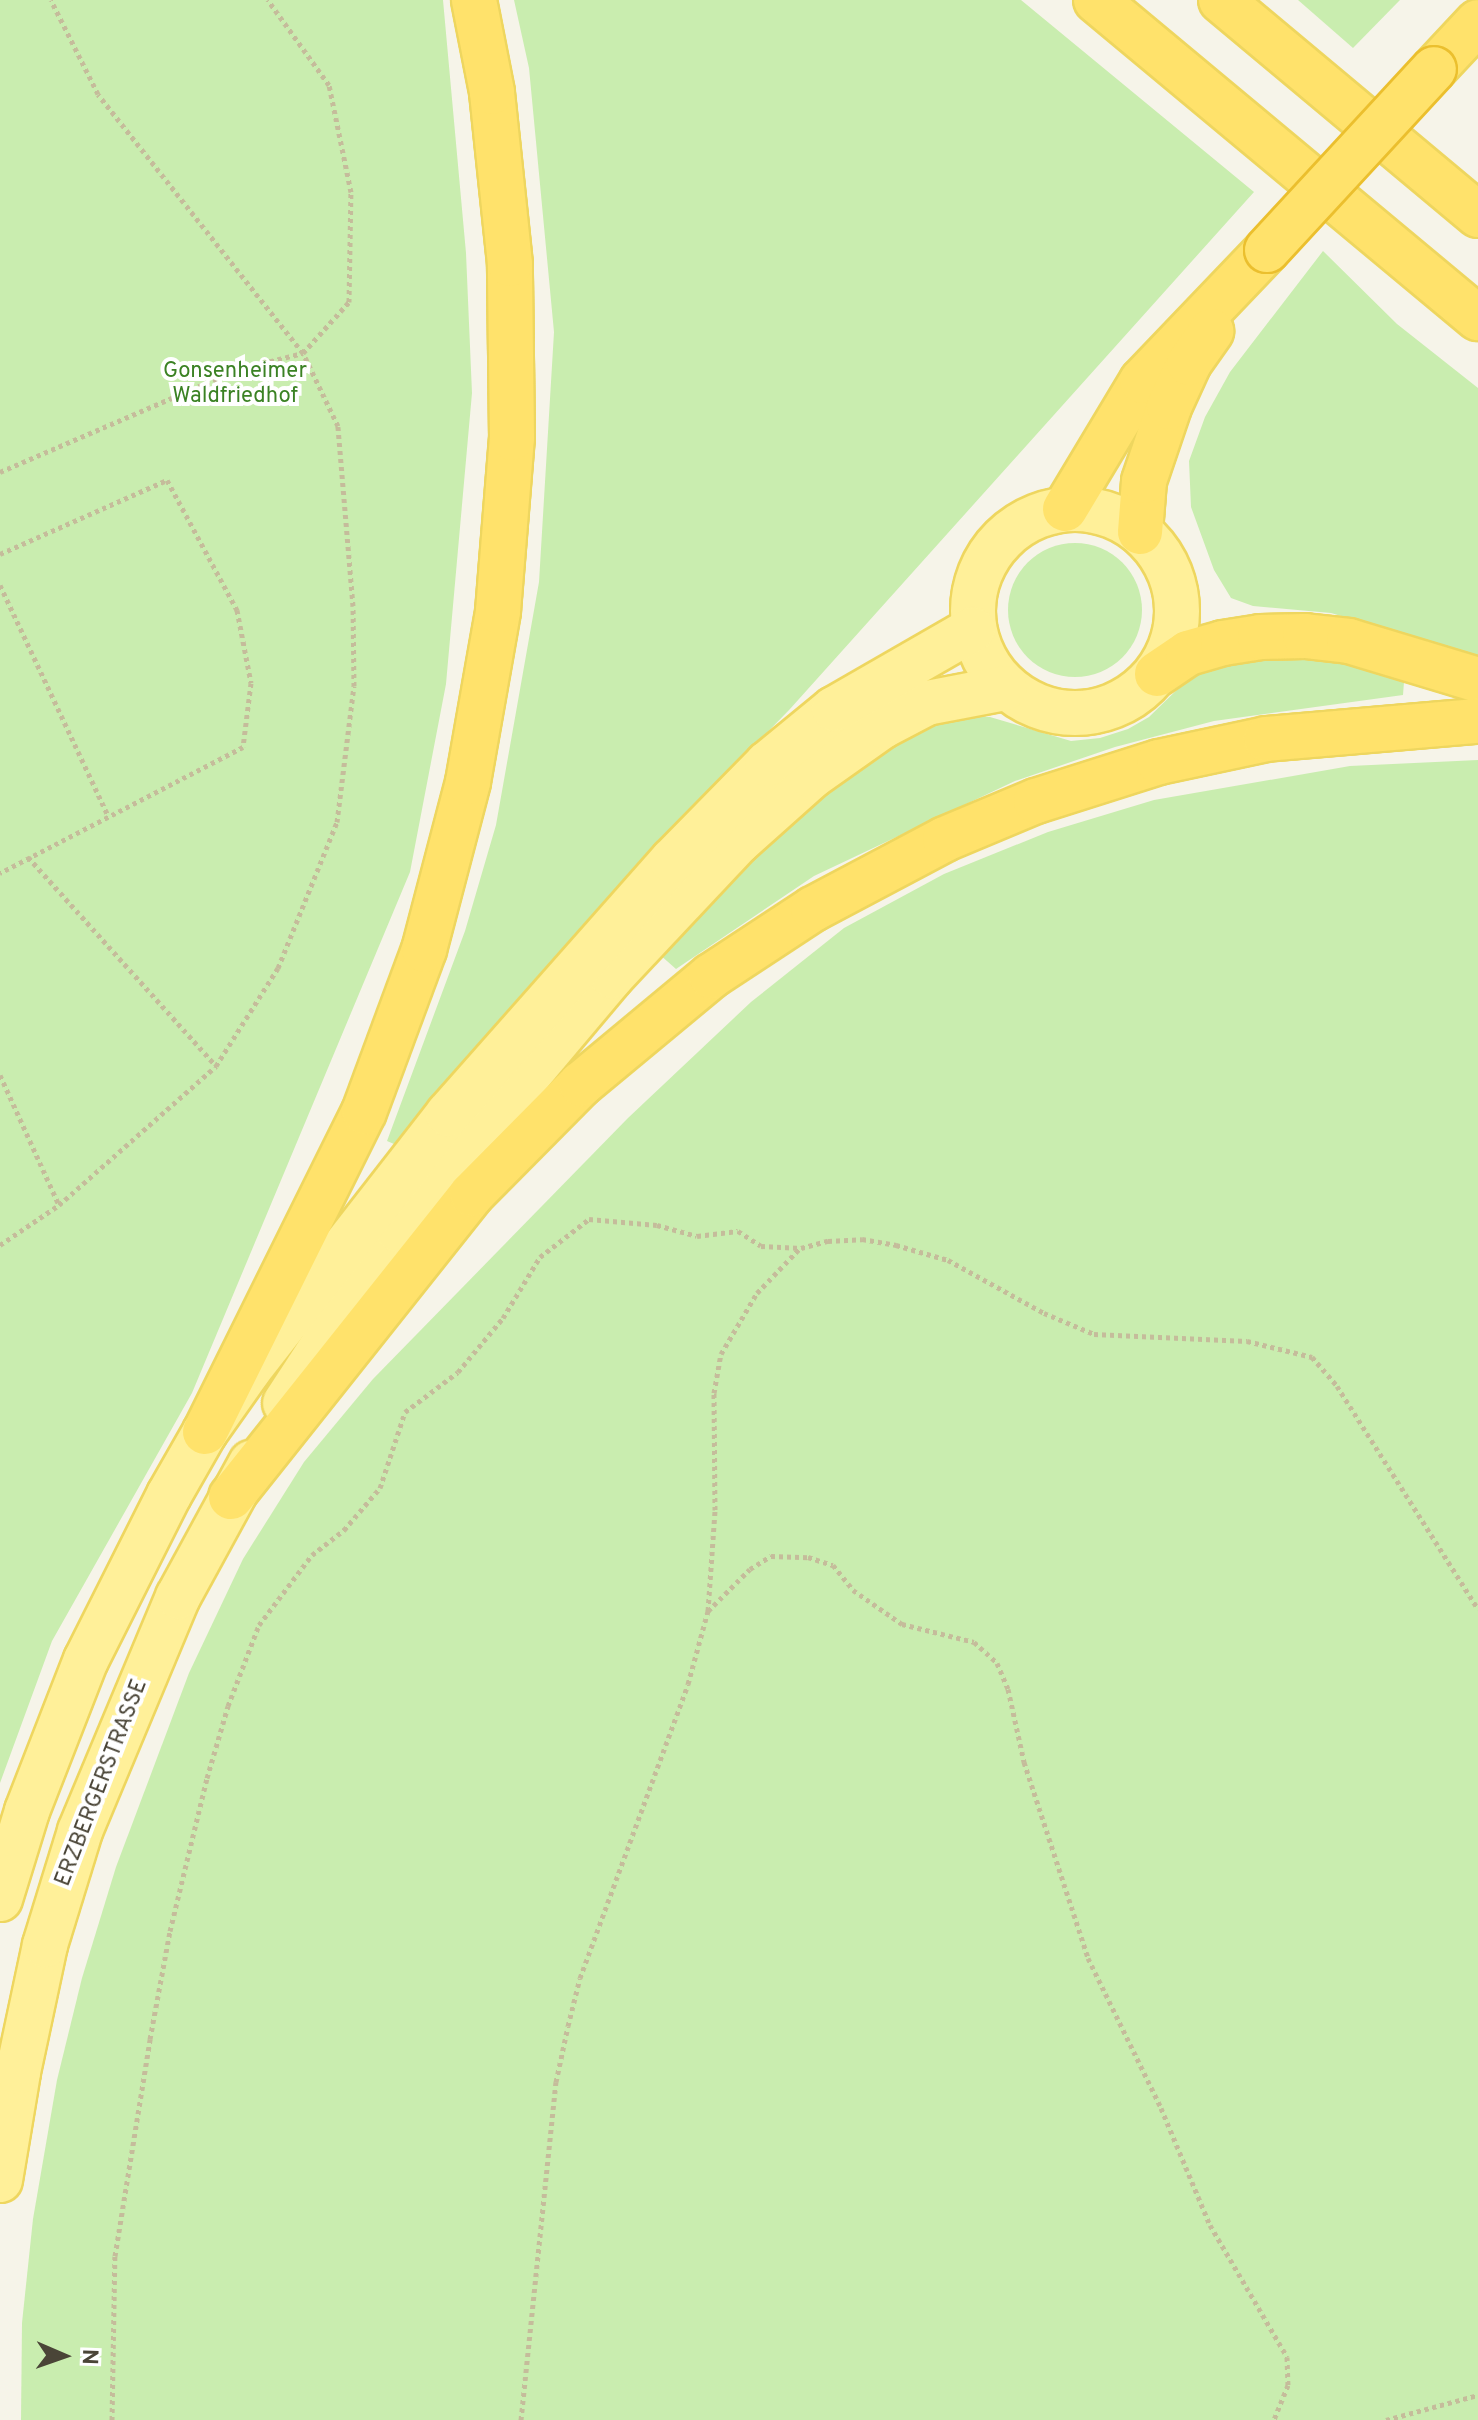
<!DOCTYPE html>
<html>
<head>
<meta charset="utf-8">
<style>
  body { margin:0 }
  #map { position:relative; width:1478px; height:2420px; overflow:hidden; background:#f6f4e9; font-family:Overpass,sans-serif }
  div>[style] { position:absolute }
  .green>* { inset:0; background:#c9edaf }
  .round { border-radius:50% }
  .path>* { height:5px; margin-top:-2.5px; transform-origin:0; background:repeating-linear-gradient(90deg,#c5bc9b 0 4px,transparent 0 8px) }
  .roads { filter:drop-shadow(2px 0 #eed65f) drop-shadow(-2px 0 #eed65f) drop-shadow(0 2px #eed65f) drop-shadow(0 -2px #eed65f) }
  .primary>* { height:44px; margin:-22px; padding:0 22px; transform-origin:22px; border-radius:22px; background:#fff099 }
  .primary>.ring { margin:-22px; padding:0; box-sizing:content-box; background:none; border:44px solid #fff099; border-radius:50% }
  .highway>* { height:44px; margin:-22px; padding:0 22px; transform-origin:22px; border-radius:22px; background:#ffe26b }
  .bridges { filter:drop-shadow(2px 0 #ebbf2e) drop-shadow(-2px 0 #ebbf2e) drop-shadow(0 2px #ebbf2e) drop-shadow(0 -2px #ebbf2e) }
  .highway-bridge>* { height:44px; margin:-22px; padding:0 22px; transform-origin:22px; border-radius:22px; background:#ffe26b }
  span { translate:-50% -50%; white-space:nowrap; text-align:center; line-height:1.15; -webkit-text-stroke:8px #fff; paint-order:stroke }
  .park-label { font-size:22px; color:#3b8224 }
  .street-label { font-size:22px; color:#4a4537 }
  .north { position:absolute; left:24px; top:2316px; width:80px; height:80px; -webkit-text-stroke:6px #fff; paint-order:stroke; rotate:92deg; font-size:22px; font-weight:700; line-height:32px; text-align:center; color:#4a4537 }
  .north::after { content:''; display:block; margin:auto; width:28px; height:36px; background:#4a4537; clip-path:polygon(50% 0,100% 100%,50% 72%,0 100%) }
</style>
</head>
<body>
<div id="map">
  <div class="green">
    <div style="clip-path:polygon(0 0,443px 0,466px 253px,472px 393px,446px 684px,410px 872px,192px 1393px,52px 1641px,0 1783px)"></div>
    <div style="clip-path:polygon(514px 0,1021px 0,1254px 192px,790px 709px,690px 812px,401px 1147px,387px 1141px,465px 931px,496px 825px,539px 582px,554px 332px,529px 68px)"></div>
    <div style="clip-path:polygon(1298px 0,1400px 0,1353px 48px)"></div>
    <div style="clip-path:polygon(1323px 251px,1397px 324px,1478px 388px,1478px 656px,1331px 613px,1253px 606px,1231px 598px,1214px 570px,1191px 507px,1189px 461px,1205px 417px,1230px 372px)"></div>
    <div class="round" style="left:1008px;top:543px;width:134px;height:134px"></div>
    <div style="clip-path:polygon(1295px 654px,1349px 664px,1404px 682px,1403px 695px,1214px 721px,1115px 747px,1015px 781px,814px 876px,676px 969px,659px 954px,817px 794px,915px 730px,958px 715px,990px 717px,1071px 741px,1100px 738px,1128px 729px,1149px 717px,1188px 679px,1233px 660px)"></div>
    <div style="clip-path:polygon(1478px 760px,1478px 2420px,21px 2420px,22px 2323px,33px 2219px,57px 2080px,82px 1978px,116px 1867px,189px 1673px,243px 1559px,304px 1462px,373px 1379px,628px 1118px,751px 1002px,844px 928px,944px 874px,1048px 832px,1154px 800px,1350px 766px)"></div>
  </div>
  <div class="path">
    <div style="left:0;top:472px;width:260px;rotate:-23.3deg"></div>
    <div style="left:239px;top:369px;width:66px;rotate:-14deg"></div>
    <div style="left:303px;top:353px;width:69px;rotate:-48deg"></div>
    <div style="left:349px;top:302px;width:110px;rotate:-89deg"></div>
    <div style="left:351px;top:192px;width:109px;rotate:-101.6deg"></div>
    <div style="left:329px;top:85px;width:105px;rotate:-125.7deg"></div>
    <div style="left:0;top:554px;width:183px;rotate:-23.9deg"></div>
    <div style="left:167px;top:480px;width:148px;rotate:61.7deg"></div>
    <div style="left:237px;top:610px;width:74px;rotate:79.1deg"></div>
    <div style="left:251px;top:683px;width:64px;rotate:97.1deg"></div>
    <div style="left:243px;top:747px;width:274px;rotate:152.6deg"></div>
    <div style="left:0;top:585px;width:255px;rotate:64.9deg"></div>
    <div style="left:28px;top:857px;width:281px;rotate:48deg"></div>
    <div style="left:0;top:1075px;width:143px;rotate:65.6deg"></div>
    <div style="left:0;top:1245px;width:71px;rotate:-34.1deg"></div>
    <div style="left:59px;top:1205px;width:210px;rotate:-41.5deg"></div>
    <div style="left:216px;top:1066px;width:116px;rotate:-57.7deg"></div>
    <div style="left:278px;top:968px;width:157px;rotate:-68deg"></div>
    <div style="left:337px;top:822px;width:137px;rotate:-82.9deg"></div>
    <div style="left:354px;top:686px;width:80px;rotate:-90.7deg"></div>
    <div style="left:353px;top:606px;width:181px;rotate:-94.8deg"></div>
    <div style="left:338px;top:426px;width:81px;rotate:-115.6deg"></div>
    <div style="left:303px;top:353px;width:330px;rotate:-128.4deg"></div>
    <div style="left:98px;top:94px;width:105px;rotate:-116.6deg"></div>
    <div style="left:708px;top:1611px;width:59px;rotate:-45deg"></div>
    <div style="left:750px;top:1569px;width:25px;rotate:-32deg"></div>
    <div style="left:771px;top:1556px;width:37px;rotate:2deg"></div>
    <div style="left:808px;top:1557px;width:26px;rotate:18deg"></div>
    <div style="left:833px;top:1565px;width:32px;rotate:51deg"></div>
    <div style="left:853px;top:1590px;width:60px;rotate:34.8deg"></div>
    <div style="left:902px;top:1624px;width:74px;rotate:14deg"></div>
    <div style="left:974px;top:1642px;width:31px;rotate:42deg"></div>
    <div style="left:997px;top:1663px;width:28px;rotate:67deg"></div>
    <div style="left:1008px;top:1689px;width:75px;rotate:77.6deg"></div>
    <div style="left:1024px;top:1762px;width:206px;rotate:71.9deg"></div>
    <div style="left:1088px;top:1958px;width:167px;rotate:64deg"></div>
    <div style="left:1161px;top:2108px;width:127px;rotate:67.3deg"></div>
    <div style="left:1210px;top:2225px;width:153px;rotate:59.7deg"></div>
    <div style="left:1287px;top:2357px;width:28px;rotate:88deg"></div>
    <div style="left:1288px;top:2385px;width:38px;rotate:112deg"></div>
    <div style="left:112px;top:2420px;width:164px;rotate:-89deg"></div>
    <div style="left:115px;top:2256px;width:220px;rotate:-80.8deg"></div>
    <div style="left:150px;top:2039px;width:110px;rotate:-79.5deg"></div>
    <div style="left:170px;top:1931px;width:157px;rotate:-76.4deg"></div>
    <div style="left:207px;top:1778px;width:75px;rotate:-73.7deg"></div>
    <div style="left:228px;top:1706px;width:87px;rotate:-69.1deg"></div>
    <div style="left:259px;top:1625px;width:88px;rotate:-52.9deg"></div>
    <div style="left:312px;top:1555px;width:41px;rotate:-38deg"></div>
    <div style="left:344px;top:1530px;width:55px;rotate:-49.4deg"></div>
    <div style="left:380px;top:1488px;width:80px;rotate:-71.8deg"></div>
    <div style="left:405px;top:1412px;width:66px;rotate:-37deg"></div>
    <div style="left:458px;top:1372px;width:70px;rotate:-50.2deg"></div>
    <div style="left:503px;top:1318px;width:71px;rotate:-58.8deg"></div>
    <div style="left:540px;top:1257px;width:62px;rotate:-37.8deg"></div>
    <div style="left:589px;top:1219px;width:68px;rotate:5deg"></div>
    <div style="left:657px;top:1225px;width:41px;rotate:15.4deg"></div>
    <div style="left:697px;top:1236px;width:41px;rotate:-7deg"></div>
    <div style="left:738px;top:1231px;width:27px;rotate:33deg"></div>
    <div style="left:761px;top:1246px;width:40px;rotate:2.9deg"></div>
    <div style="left:801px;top:1248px;width:28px;rotate:-15deg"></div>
    <div style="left:828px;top:1241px;width:34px;rotate:-3deg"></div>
    <div style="left:862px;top:1239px;width:35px;rotate:10deg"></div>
    <div style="left:896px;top:1245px;width:54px;rotate:16.1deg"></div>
    <div style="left:948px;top:1260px;width:110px;rotate:28.9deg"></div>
    <div style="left:1044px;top:1313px;width:54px;rotate:22.8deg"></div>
    <div style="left:1094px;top:1334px;width:153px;rotate:2.6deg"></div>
    <div style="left:1247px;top:1341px;width:67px;rotate:13.8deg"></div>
    <div style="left:1312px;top:1357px;width:38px;rotate:49deg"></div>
    <div style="left:1337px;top:1386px;width:264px;rotate:57.7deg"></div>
    <div style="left:521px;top:2420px;width:340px;rotate:-84.1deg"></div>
    <div style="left:556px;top:2082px;width:57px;rotate:-77.9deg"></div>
    <div style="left:568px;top:2026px;width:49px;rotate:-76deg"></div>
    <div style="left:580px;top:1978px;width:313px;rotate:-69.8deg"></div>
    <div style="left:688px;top:1684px;width:76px;rotate:-74.7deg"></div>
    <div style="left:708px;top:1611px;width:101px;rotate:-86deg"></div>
    <div style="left:715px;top:1510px;width:117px;rotate:-90.5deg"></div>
    <div style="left:714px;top:1393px;width:40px;rotate:-80deg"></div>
    <div style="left:721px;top:1354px;width:71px;rotate:-59.5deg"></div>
    <div style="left:757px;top:1293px;width:62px;rotate:-46.3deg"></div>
    <div style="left:1386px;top:2420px;width:95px;rotate:-15.2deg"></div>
  </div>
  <div class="roads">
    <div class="primary">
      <div class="ring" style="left:973px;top:509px;width:160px;height:160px"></div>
      <div style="left:285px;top:1403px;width:207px;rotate:-56.8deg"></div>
      <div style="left:398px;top:1230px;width:332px;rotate:-49.9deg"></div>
      <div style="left:612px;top:976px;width:184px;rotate:-46.8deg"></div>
      <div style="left:738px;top:842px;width:99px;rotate:-41.7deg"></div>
      <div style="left:812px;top:776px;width:87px;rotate:-35.2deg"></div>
      <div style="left:883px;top:726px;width:50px;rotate:-27.6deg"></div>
      <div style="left:927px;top:703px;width:79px;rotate:-10.9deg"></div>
      <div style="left:0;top:1899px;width:92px;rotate:-72.9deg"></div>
      <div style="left:27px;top:1811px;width:162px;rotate:-68.7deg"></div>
      <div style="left:86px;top:1660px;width:185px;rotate:-63.3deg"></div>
      <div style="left:169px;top:1495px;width:73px;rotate:-60.3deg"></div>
      <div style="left:205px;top:1432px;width:75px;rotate:-54.8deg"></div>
      <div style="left:248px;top:1371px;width:326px;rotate:-52.1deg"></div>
      <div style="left:448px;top:1114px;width:338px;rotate:-48.5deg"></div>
      <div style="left:672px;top:861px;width:136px;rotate:-45.6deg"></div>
      <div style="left:767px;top:764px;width:87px;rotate:-39.4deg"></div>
      <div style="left:834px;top:709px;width:160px;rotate:-29.9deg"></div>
      <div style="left:0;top:2180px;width:109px;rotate:-80.5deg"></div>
      <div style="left:18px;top:2072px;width:130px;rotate:-78deg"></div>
      <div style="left:45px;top:1945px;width:119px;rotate:-72.9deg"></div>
      <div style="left:80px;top:1831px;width:254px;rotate:-67.3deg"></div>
      <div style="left:178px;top:1597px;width:153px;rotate:-61.4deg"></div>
    </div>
    <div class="highway">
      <div style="left:1096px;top:0;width:497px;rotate:39.8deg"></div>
      <div style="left:1221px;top:0;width:335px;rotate:39.9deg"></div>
      <div style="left:1434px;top:69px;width:64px;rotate:-46.9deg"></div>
      <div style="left:1065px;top:509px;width:149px;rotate:-59deg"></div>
      <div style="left:1142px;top:381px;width:181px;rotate:-46.3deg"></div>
      <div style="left:1140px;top:532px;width:51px;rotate:-85.5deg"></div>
      <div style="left:1144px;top:481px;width:78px;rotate:-71.3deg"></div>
      <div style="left:1169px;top:407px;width:48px;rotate:-65.6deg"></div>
      <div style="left:1189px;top:363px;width:39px;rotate:-55deg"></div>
      <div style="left:1157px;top:674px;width:37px;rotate:-34deg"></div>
      <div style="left:1188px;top:653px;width:36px;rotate:-16deg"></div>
      <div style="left:1223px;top:643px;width:37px;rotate:-9deg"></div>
      <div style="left:1260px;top:637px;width:45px;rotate:-1.3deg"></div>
      <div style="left:1305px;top:636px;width:44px;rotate:6.5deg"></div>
      <div style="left:1349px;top:641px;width:135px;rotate:16.8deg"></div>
      <div style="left:205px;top:1432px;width:357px;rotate:-63.6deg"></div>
      <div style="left:364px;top:1112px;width:173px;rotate:-69.7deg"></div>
      <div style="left:424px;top:950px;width:174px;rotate:-75.3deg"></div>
      <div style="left:468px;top:782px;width:174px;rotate:-80deg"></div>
      <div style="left:498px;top:611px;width:174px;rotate:-85.4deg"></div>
      <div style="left:512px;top:438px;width:174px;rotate:-90.7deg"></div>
      <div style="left:510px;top:264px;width:173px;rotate:-96deg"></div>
      <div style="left:492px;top:92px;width:94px;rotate:-101.1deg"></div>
      <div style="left:231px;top:1497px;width:387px;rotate:-51.5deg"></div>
      <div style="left:472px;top:1194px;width:155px;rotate:-45.3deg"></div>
      <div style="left:581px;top:1084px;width:169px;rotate:-39.7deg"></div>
      <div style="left:711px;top:976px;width:122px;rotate:-33.3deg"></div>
      <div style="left:813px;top:909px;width:149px;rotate:-27.9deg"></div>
      <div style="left:945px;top:839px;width:99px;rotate:-22.7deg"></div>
      <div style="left:1036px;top:801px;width:129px;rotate:-17.6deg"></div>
      <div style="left:1159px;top:762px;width:109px;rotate:-12.1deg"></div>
      <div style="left:1266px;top:739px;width:213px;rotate:-4.9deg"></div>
    </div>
  </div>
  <div class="bridges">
    <div class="highway-bridge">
      <div style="left:1267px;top:250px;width:246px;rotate:-47.3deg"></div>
    </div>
  </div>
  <div class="park-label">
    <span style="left:235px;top:384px">Gonsenheimer<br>Waldfriedhof</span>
  </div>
  <div class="street-label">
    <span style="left:102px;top:1783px;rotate:-69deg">ERZBERGERSTRASSE</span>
  </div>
  <div class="north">N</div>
</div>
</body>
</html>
